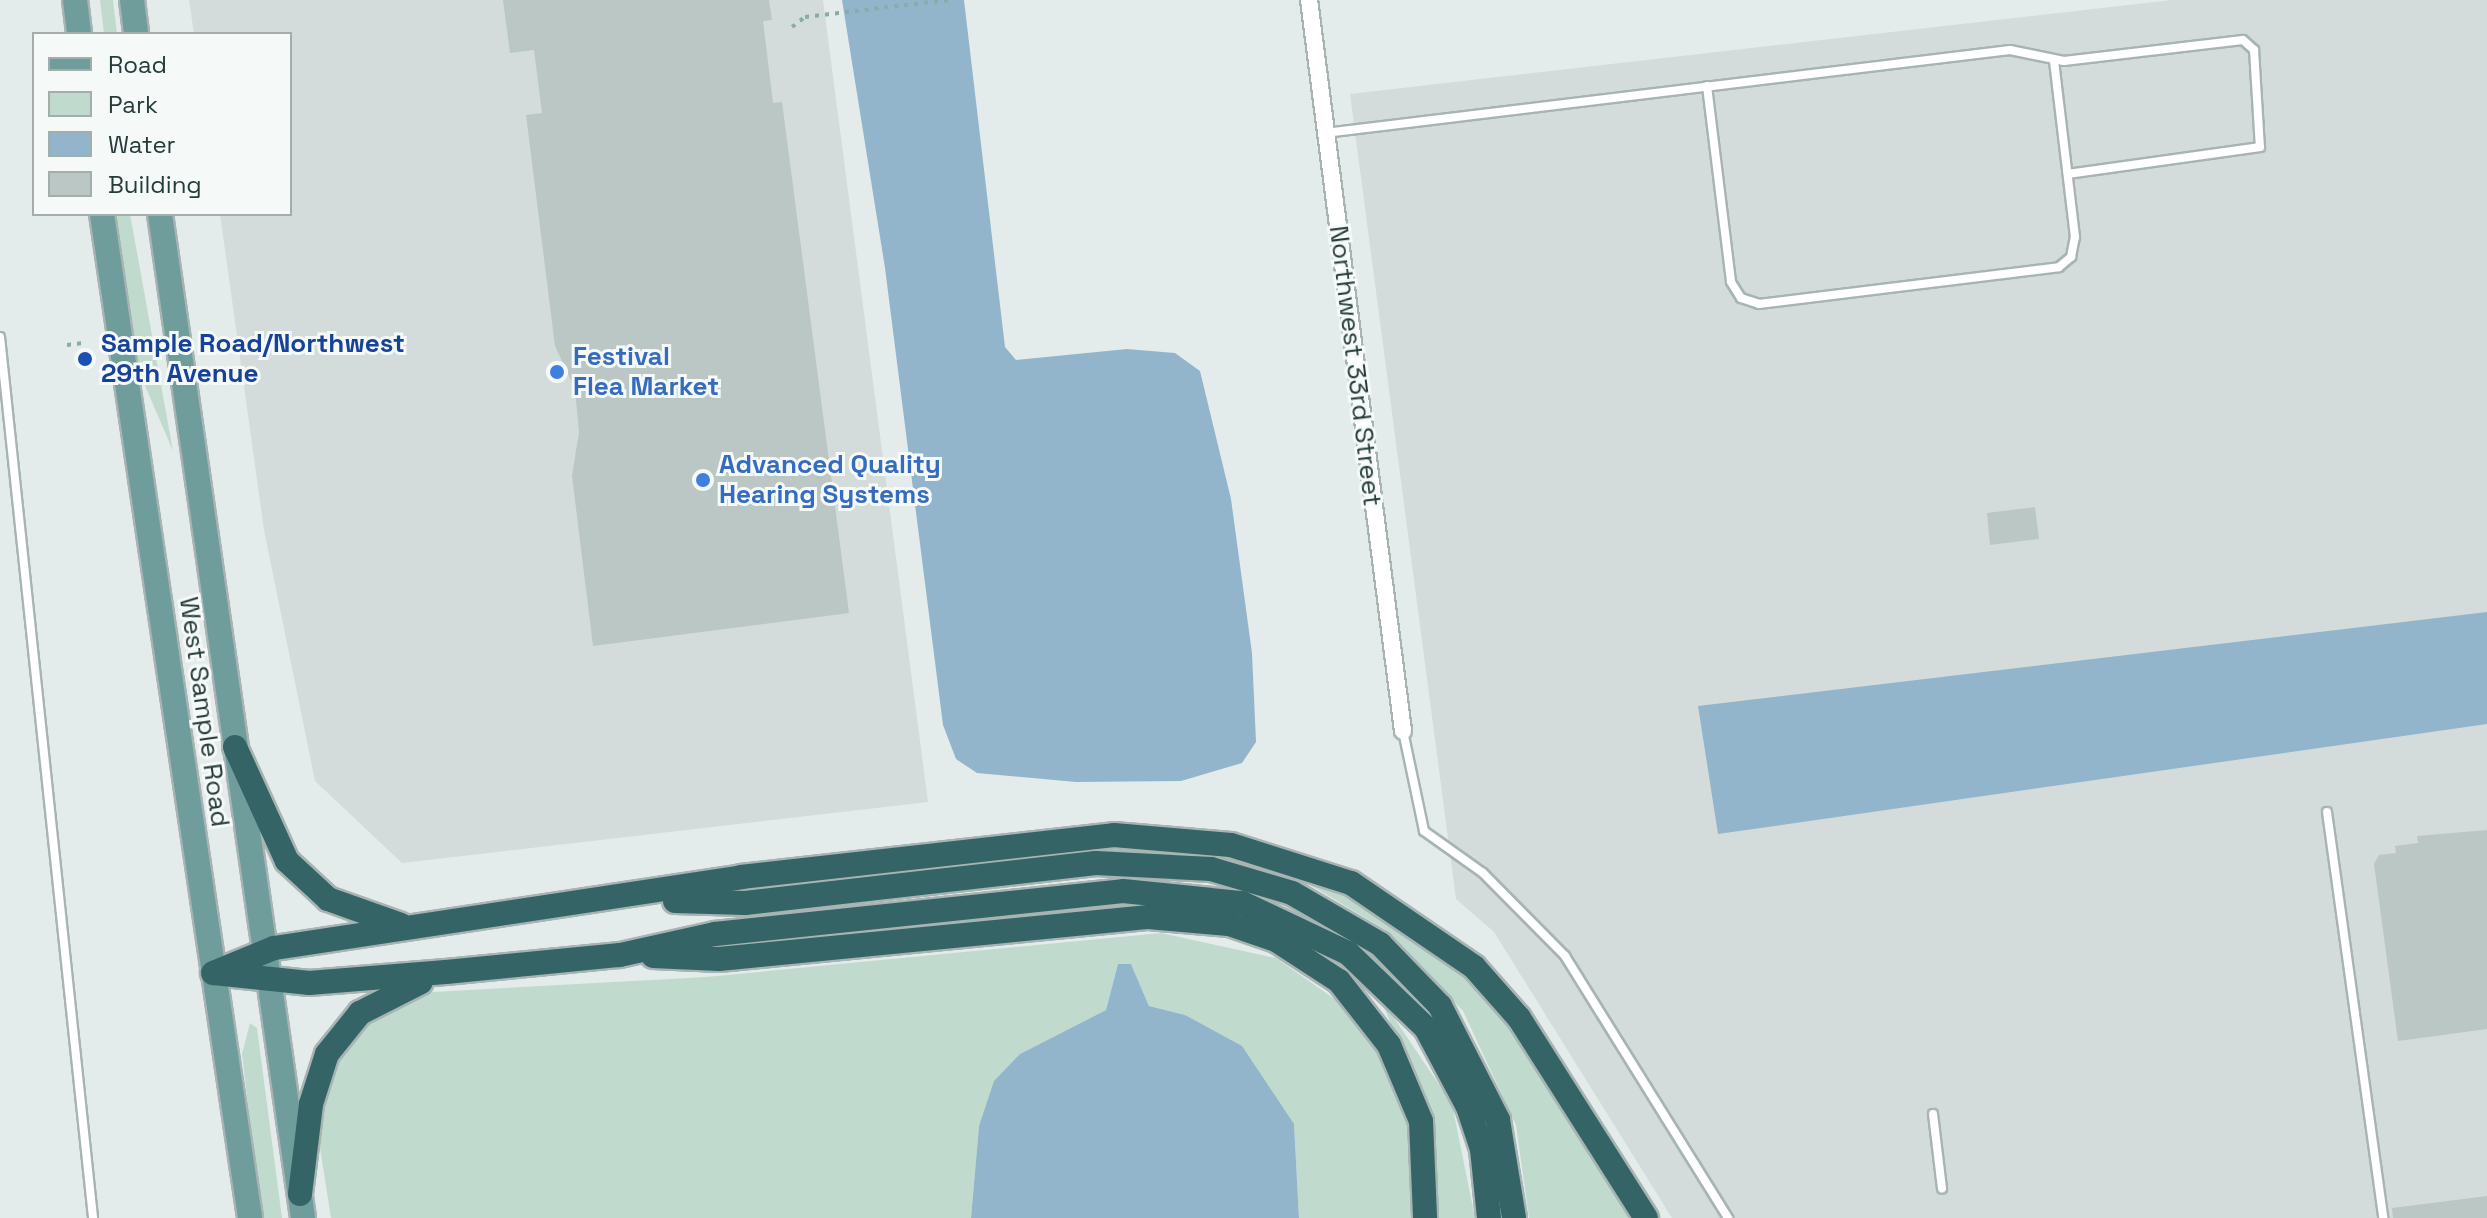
<!DOCTYPE html>
<html>
<head>
<meta charset="utf-8">
<style>
  body { margin:0 }
  #map { position:relative; width:2487px; height:1218px; overflow:hidden; background:#e4eceb; font-family:"Space Grotesk",sans-serif }
  div>[style] { position:absolute }
  .built>* { inset:0; background:#d3dcda }
  .green>* { inset:0; background:#c0dbcd }
  .water>* { inset:0; background:#93b5cb }
  .building>* { inset:0; background:#bac7c4 }
  .path>* { height:4px; margin-top:-2px; transform-origin:0; background:repeating-linear-gradient(90deg,#88aca9 0 4px,transparent 0 10px) }
  .roads { filter:drop-shadow(2px 0 #a7b4b3) drop-shadow(-2px 0 #a7b4b3) drop-shadow(0 2px #a7b4b3) drop-shadow(0 -2px #a7b4b3) }
  .service>* { height:8px; margin:-4px; padding:0 4px; transform-origin:4px; border-radius:4px; background:#fff }
  .minor>* { height:16px; margin:-8px; padding:0 8px; transform-origin:8px; border-radius:8px; background:#fff }
  .primary>* { height:24px; margin:-12px; padding:0 12px; transform-origin:12px; border-radius:12px; background:#6e9d9c }
  .motorway>* { height:24px; margin:-12px; padding:0 12px; transform-origin:12px; border-radius:12px; background:#346465 }
  .dots>* { width:22px; height:22px; translate:-50% -50%; box-sizing:border-box; border:4px solid #f5f9f8; border-radius:50% }
  span { translate:-50% -50%; white-space:nowrap; text-align:center; line-height:1.15; -webkit-text-stroke:6px #f5f9f8; paint-order:stroke }
  .transit-label { font-size:26px; color:#164399; font-weight:700 }
  .left { translate:0 -50%; text-align:left }
  .shop-label { font-size:26px; color:#366cbe; font-weight:700 }
  .street-label { font-size:26px; color:#263c3b }
  .legend { position:absolute; left:32px; top:32px; width:260px; height:184px; box-sizing:border-box; background:#f5f9f8; border:2px solid #a2adac; margin:0; padding:10px 14px; list-style:none; font-size:24px; color:#263c3b }
  .legend li { display:flex; align-items:center; gap:16px; height:40px }
  .legend b { width:40px; border:2px solid #a2adac }
</style>
</head>
<body>
<div id="map">
  <div class="built">
    <div style="clip-path:polygon(189px 0,823px 0,928px 802px,402px 863px,315px 781px,264px 530px,220px 214px,290px 214px,290px 34px,194px 34px)"></div>
    <div style="clip-path:polygon(2172px 0,2487px 0,2487px 1218px,1672px 1218px,1494px 932px,1456px 899px,1350px 94px)"></div>
  </div>
  <div class="green">
    <div style="clip-path:polygon(100px 0,113px 0,117px 34px,104px 34px)"></div>
    <div style="clip-path:polygon(116px 214px,130px 214px,173px 451px,137px 367px)"></div>
    <div style="clip-path:polygon(1295px 876px,1367px 902px,1464px 969px,1518px 1033px,1633px 1218px,1529px 1218px,1516px 1125px,1463px 1011px,1386px 930px)"></div>
    <div style="clip-path:polygon(1161px 933px,1276px 958px,1349px 1009px,1389px 1064px,1410px 1123px,1415px 1218px,1299px 1218px,1294px 1124px,1185px 1015px,1149px 1006px,1131px 964px,1118px 965px,1106px 1010px,1020px 1054px,979px 1126px,971px 1218px,331px 1218px,317px 1129px,329px 1068px,372px 1013px,414px 993px,706px 977px)"></div>
    <div style="clip-path:polygon(1380px 997px,1452px 1104px,1475px 1218px,1435px 1218px,1433px 1129px)"></div>
    <div style="clip-path:polygon(250px 1023px,257px 1028px,282px 1218px,261px 1218px,242px 1054px)"></div>
  </div>
  <div class="water">
    <div style="clip-path:polygon(842px 0,964px 0,1005px 347px,1016px 360px,1127px 349px,1175px 353px,1200px 371px,1231px 499px,1252px 653px,1256px 742px,1242px 763px,1181px 781px,1076px 782px,977px 773px,956px 759px,943px 725px,885px 268px)"></div>
    <div style="clip-path:polygon(2487px 612px,2487px 724px,1718px 834px,1698px 706px)"></div>
    <div style="clip-path:polygon(1118px 964px,1131px 964px,1149px 1006px,1185px 1015px,1242px 1046px,1294px 1124px,1299px 1218px,971px 1218px,979px 1126px,994px 1081px,1020px 1054px,1106px 1010px)"></div>
  </div>
  <div class="building">
    <div style="clip-path:polygon(503px 0,769px 0,772px 20px,763px 21px,773px 103px,782px 102px,849px 613px,593px 646px,572px 476px,579px 432px,575px 389px,555px 346px,526px 115px,542px 113px,534px 50px,510px 53px)"></div>
    <div style="clip-path:polygon(2035px 507px,2039px 539px,1990px 545px,1987px 513px)"></div>
    <div style="clip-path:polygon(2487px 830px,2487px 1029px,2398px 1041px,2374px 864px,2379px 855px,2396px 853px,2395px 846px,2418px 843px,2417px 836px)"></div>
    <div style="clip-path:polygon(2487px 1196px,2487px 1218px,2393px 1218px,2392px 1208px)"></div>
  </div>
  <div class="path">
    <div style="left:792px;top:27px;width:16px;rotate:-38deg"></div>
    <div style="left:805px;top:17px;width:144px;rotate:-6.8deg"></div>
    <div style="left:67px;top:345px;width:16px;rotate:-7deg"></div>
  </div>
  <div class="roads">
    <div class="service">
      <div style="left:1707px;top:86px;width:197px;rotate:83deg"></div>
      <div style="left:1731px;top:282px;width:19px;rotate:58deg"></div>
      <div style="left:1741px;top:298px;width:19px;rotate:18deg"></div>
      <div style="left:1759px;top:304px;width:302px;rotate:-7deg"></div>
      <div style="left:2059px;top:267px;width:16px;rotate:-40deg"></div>
      <div style="left:2071px;top:257px;width:20px;rotate:-79deg"></div>
      <div style="left:2075px;top:237px;width:178px;rotate:-96.8deg"></div>
      <div style="left:1325px;top:133px;width:690px;rotate:-6.91deg"></div>
      <div style="left:2010px;top:50px;width:55px;rotate:11.5deg"></div>
      <div style="left:2064px;top:61px;width:180px;rotate:-6.7deg"></div>
      <div style="left:2243px;top:40px;width:15px;rotate:42deg"></div>
      <div style="left:2254px;top:50px;width:97px;rotate:86.5deg"></div>
      <div style="left:2260px;top:147px;width:194px;rotate:172deg"></div>
      <div style="left:0;top:337px;width:886px;rotate:83.97deg"></div>
      <div style="left:1403px;top:731px;width:102px;rotate:78.1deg"></div>
      <div style="left:1424px;top:831px;width:72px;rotate:35.4deg"></div>
      <div style="left:1483px;top:873px;width:117px;rotate:45.3deg"></div>
      <div style="left:1565px;top:956px;width:309px;rotate:58.1deg"></div>
      <div style="left:2327px;top:812px;width:410px;rotate:82.1deg"></div>
      <div style="left:1933px;top:1114px;width:75px;rotate:83.1deg"></div>
    </div>
    <div class="minor">
      <div style="left:1309px;top:0;width:737px;rotate:82.67deg"></div>
    </div>
    <div class="primary">
      <div style="left:75px;top:0;width:34px;rotate:83deg"></div>
      <div style="left:132px;top:0;width:34px;rotate:83deg"></div>
      <div style="left:102px;top:214px;width:1015px;rotate:81.61deg"></div>
      <div style="left:160px;top:214px;width:1014px;rotate:81.89deg"></div>
    </div>
    <div class="motorway">
      <div style="left:235px;top:747px;width:125px;rotate:65.5deg"></div>
      <div style="left:287px;top:861px;width:56px;rotate:42.8deg"></div>
      <div style="left:328px;top:899px;width:77px;rotate:19.6deg"></div>
      <div style="left:675px;top:901px;width:70px;rotate:1.6deg"></div>
      <div style="left:745px;top:903px;width:353px;rotate:-6.5deg"></div>
      <div style="left:1096px;top:863px;width:115px;rotate:3deg"></div>
      <div style="left:1211px;top:869px;width:84px;rotate:16.5deg"></div>
      <div style="left:1292px;top:893px;width:102px;rotate:30.1deg"></div>
      <div style="left:1380px;top:944px;width:86px;rotate:45.9deg"></div>
      <div style="left:1440px;top:1006px;width:128px;rotate:63deg"></div>
      <div style="left:1498px;top:1120px;width:99px;rotate:80.7deg"></div>
      <div style="left:653px;top:956px;width:66px;rotate:2.6deg"></div>
      <div style="left:719px;top:959px;width:432px;rotate:-5.6deg"></div>
      <div style="left:1149px;top:917px;width:80px;rotate:5deg"></div>
      <div style="left:1229px;top:924px;width:50px;rotate:18.8deg"></div>
      <div style="left:1276px;top:940px;width:75px;rotate:33.1deg"></div>
      <div style="left:1339px;top:981px;width:81px;rotate:52deg"></div>
      <div style="left:1389px;top:1045px;width:82px;rotate:67.2deg"></div>
      <div style="left:1421px;top:1121px;width:97px;rotate:87.6deg"></div>
      <div style="left:213px;top:973px;width:66px;rotate:-22.3deg"></div>
      <div style="left:274px;top:948px;width:472px;rotate:-8.6deg"></div>
      <div style="left:741px;top:877px;width:375px;rotate:-6.4deg"></div>
      <div style="left:1114px;top:835px;width:117px;rotate:4.9deg"></div>
      <div style="left:1231px;top:845px;width:126px;rotate:17.6deg"></div>
      <div style="left:1351px;top:883px;width:149px;rotate:34.3deg"></div>
      <div style="left:1474px;top:967px;width:68px;rotate:48.6deg"></div>
      <div style="left:1519px;top:1018px;width:237px;rotate:57.6deg"></div>
      <div style="left:214px;top:973px;width:96px;rotate:6deg"></div>
      <div style="left:309px;top:983px;width:137px;rotate:-4.6deg"></div>
      <div style="left:446px;top:972px;width:175px;rotate:-5.6deg"></div>
      <div style="left:620px;top:955px;width:97px;rotate:-12.5deg"></div>
      <div style="left:715px;top:934px;width:410px;rotate:-6deg"></div>
      <div style="left:1123px;top:891px;width:120px;rotate:5.8deg"></div>
      <div style="left:1242px;top:903px;width:117px;rotate:25.3deg"></div>
      <div style="left:1348px;top:953px;width:108px;rotate:43.9deg"></div>
      <div style="left:1426px;top:1028px;width:89px;rotate:62deg"></div>
      <div style="left:1468px;top:1107px;width:44px;rotate:71.6deg"></div>
      <div style="left:1482px;top:1149px;width:69px;rotate:84.2deg"></div>
      <div style="left:300px;top:1194px;width:91px;rotate:-83deg"></div>
      <div style="left:311px;top:1104px;width:52px;rotate:-72.3deg"></div>
      <div style="left:327px;top:1054px;width:53px;rotate:-51.2deg"></div>
      <div style="left:360px;top:1013px;width:68px;rotate:-26.9deg"></div>
    </div>
  </div>
  <div class="dots">
    <div style="left:85px;top:359px;background:#1a4fb4"></div>
    <div style="left:557px;top:372px;background:#3f7fe0"></div>
    <div style="left:703px;top:480px;background:#3f7fe0"></div>
  </div>
  <div class="transit-label">
    <span class="left" style="left:101px;top:359px">Sample Road/Northwest<br>29th Avenue</span>
  </div>
  <div class="shop-label">
    <span class="left" style="left:573px;top:372px">Festival<br>Flea Market</span>
    <span class="left" style="left:719px;top:480px">Advanced Quality<br>Hearing Systems</span>
  </div>
  <div class="street-label">
    <span style="left:1355px;top:366px;rotate:83deg">Northwest 33rd Street</span>
    <span style="left:204px;top:712px;rotate:82deg">West Sample Road</span>
  </div>
  <ul class="legend">
  <li><b style="height:10px;background:#6e9d9c"></b>Road</li>
  <li><b style="height:22px;background:#c0dbcd"></b>Park</li>
  <li><b style="height:22px;background:#93b5cb"></b>Water</li>
  <li><b style="height:22px;background:#bac7c4"></b>Building</li>
  </ul>
</div>
</body>
</html>
